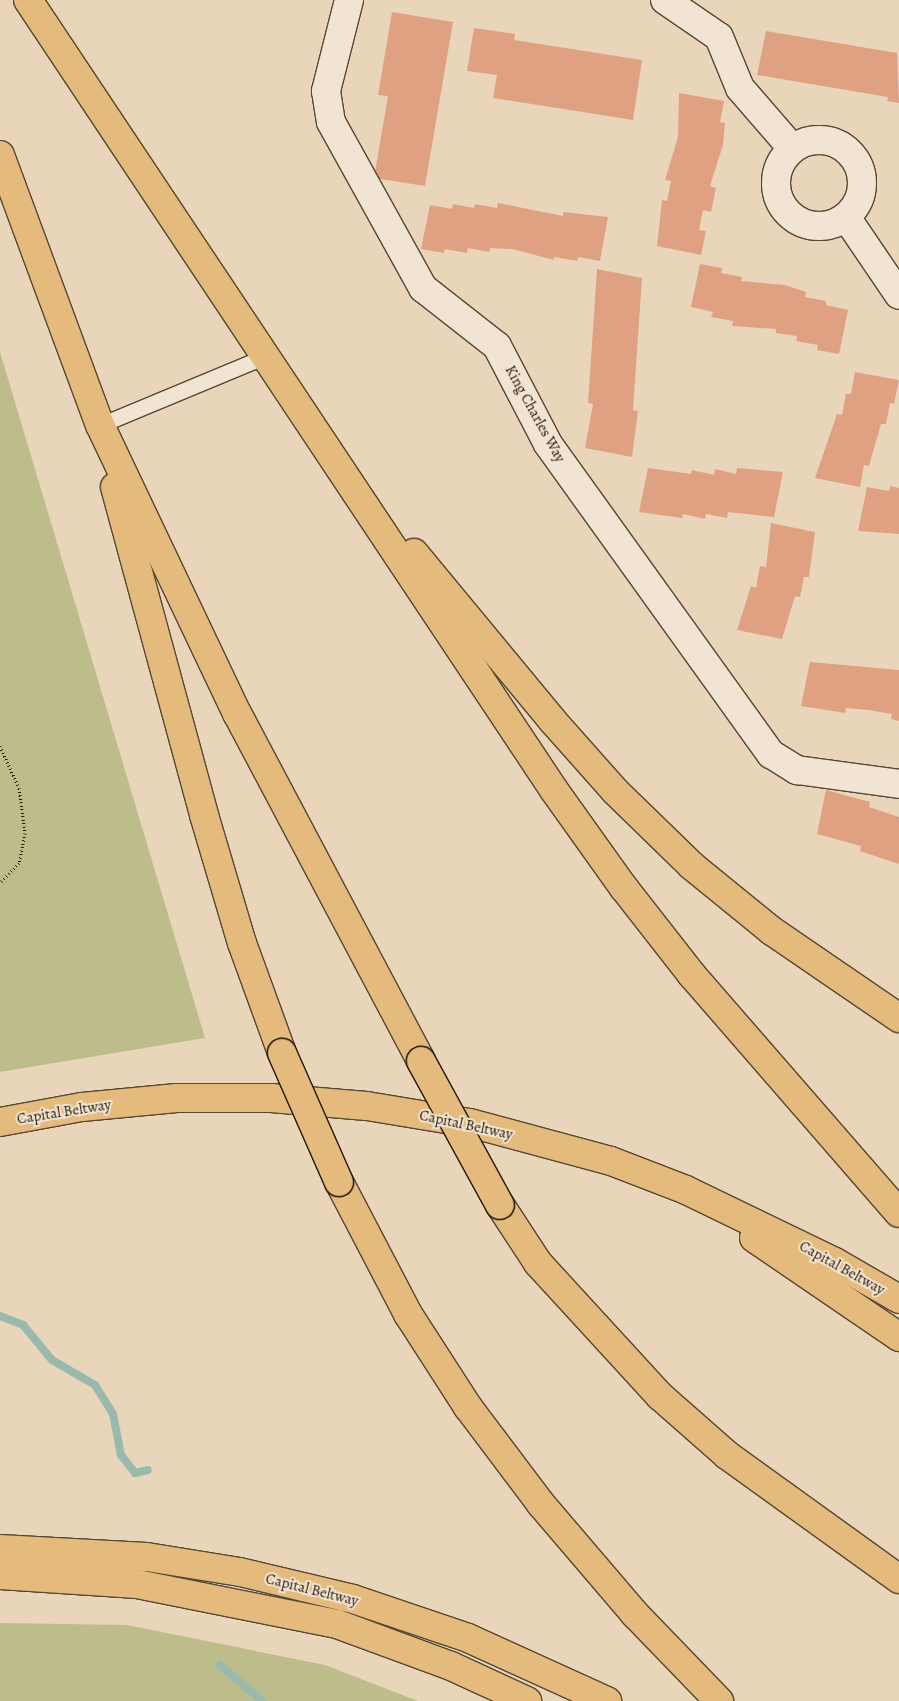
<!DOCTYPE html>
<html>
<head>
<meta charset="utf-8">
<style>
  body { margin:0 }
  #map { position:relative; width:899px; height:1701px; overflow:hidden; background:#e9d6ba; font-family:Alegreya,serif }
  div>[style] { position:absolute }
  .green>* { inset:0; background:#bdbc8b }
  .stream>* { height:8px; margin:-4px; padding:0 4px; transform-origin:4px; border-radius:4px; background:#98b9ac }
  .building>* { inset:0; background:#e0a182 }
  .path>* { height:3px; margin-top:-1.5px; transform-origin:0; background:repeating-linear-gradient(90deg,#251606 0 1px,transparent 0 3.5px) }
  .roads { filter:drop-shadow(1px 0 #564633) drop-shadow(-1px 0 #564633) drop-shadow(0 1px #564633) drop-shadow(0 -1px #564633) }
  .lane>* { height:15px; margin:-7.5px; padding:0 7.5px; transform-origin:7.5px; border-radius:7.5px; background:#f1e4d2 }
  .street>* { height:28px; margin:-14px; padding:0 14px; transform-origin:14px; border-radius:14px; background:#f1e4d2 }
  .street>.ring { margin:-14px; padding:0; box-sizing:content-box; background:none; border:28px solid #f1e4d2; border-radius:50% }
  .highway>* { height:28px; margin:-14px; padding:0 14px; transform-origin:14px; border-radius:14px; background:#e4bb7d }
  .bridges { filter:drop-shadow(1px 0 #251606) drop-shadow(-1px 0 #251606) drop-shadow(0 1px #251606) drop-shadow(0 -1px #251606) }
  .highway-bridge>* { height:28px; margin:-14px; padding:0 14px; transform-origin:14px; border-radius:14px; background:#e4bb7d }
  span { translate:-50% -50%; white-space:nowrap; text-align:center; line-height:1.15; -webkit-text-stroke:4px #f1e4d2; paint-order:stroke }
  .street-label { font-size:15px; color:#251606 }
</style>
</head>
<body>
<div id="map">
  <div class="green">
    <div style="clip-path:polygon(0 352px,205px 1038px,0 1072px)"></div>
    <div style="clip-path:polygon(0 1623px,127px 1625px,325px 1665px,418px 1701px,0 1701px)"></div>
  </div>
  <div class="stream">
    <div style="left:0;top:1316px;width:25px;rotate:21deg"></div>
    <div style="left:23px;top:1325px;width:45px;rotate:50.4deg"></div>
    <div style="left:52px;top:1360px;width:50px;rotate:30.2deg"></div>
    <div style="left:95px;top:1385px;width:34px;rotate:58deg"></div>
    <div style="left:113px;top:1414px;width:42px;rotate:79deg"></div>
    <div style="left:121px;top:1455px;width:23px;rotate:52deg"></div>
    <div style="left:135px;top:1473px;width:13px;rotate:-13deg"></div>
    <div style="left:220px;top:1665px;width:55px;rotate:40.6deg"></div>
  </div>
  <div class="building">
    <div style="clip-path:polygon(392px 12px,453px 22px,425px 186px,374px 178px,388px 96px,378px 95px)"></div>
    <div style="clip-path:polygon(474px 28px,515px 34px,514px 40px,642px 60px,633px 120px,493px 98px,497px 75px,467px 71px)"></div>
    <div style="clip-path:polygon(766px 31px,897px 53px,899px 103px,887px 101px,888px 97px,757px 75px)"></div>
    <div style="clip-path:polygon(679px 93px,724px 101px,720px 122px,725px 123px,723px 145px,710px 186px,716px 188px,711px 212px,703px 210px,699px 230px,706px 231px,701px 255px,657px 246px,662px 200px,667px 201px,671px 181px,665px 180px,678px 137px)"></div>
    <div style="clip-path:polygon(498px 203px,563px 216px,563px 212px,608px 217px,600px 261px,578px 257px,577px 261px,554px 257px,554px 260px,512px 249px,490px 248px,489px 252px,468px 248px,467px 253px,445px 249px,444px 253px,421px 249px,430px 205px,452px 209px,453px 204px,474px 208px,475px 204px,497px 208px)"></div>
    <div style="clip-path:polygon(700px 264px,722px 268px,721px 273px,742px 277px,741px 281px,785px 285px,806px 292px,805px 297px,826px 301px,826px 305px,848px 310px,839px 354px,817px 350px,818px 345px,796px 341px,797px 336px,776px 333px,776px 329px,732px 326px,733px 321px,711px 317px,713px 312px,691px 307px)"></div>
    <div style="clip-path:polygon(597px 269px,642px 278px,633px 410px,638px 411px,632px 457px,585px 448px,593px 404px,588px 403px)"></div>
    <div style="clip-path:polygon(855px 372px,899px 380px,894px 404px,890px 403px,886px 424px,881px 424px,869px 466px,864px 465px,860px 487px,815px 478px,837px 414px,842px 415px,846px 394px,851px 394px)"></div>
    <div style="clip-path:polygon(648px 468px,691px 474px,692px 470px,714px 475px,715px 469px,736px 474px,737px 468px,783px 472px,774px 517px,728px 512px,727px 518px,706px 514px,705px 519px,683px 514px,682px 518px,639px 512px)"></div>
    <div style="clip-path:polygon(890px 486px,899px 488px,899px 534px,858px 531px,867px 487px,889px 491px)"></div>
    <div style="clip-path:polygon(771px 523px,815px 532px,809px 577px,804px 577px,800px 597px,795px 596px,782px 639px,737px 630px,751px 586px,756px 588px,760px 566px,766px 567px)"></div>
    <div style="clip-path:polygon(810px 662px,899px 670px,899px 721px,891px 719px,892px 714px,868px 710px,846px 708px,845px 713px,801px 706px)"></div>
    <div style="clip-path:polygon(826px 790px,870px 802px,869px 807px,899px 817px,899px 864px,860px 851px,861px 846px,817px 834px)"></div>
  </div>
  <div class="path">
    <div style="left:0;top:746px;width:46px;rotate:65.7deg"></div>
    <div style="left:19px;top:788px;width:45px;rotate:82.4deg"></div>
    <div style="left:25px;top:833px;width:31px;rotate:101deg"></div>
    <div style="left:19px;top:863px;width:28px;rotate:134deg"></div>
  </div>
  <div class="roads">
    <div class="lane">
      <div style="left:100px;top:425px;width:177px;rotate:-22.6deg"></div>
    </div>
    <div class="street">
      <div style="left:349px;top:0;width:94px;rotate:104.2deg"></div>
      <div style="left:326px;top:91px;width:31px;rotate:81deg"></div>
      <div style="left:331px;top:122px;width:190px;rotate:61deg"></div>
      <div style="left:423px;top:288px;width:94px;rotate:38.1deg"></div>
      <div style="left:497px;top:346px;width:110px;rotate:62.5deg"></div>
      <div style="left:548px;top:444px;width:382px;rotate:54.3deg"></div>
      <div style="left:771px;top:754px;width:31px;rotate:32deg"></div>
      <div style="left:797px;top:770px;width:103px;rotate:7.8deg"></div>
      <div style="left:665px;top:0;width:65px;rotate:34.4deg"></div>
      <div style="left:719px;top:37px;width:55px;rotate:67.6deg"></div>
      <div style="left:740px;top:88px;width:79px;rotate:49.1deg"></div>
      <div class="ring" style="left:776px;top:140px;width:58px;height:58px"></div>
      <div style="left:846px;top:217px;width:94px;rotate:55.8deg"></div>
    </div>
    <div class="highway">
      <div style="left:28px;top:0;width:949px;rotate:56.34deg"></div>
      <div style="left:554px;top:790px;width:120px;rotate:54.5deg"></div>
      <div style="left:624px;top:888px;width:110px;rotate:52deg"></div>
      <div style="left:692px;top:975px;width:315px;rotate:49deg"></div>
      <div style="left:0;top:155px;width:288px;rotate:69.7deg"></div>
      <div style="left:100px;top:425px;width:321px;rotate:64.6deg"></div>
      <div style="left:238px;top:715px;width:391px;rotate:62.1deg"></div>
      <div style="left:115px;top:487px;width:340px;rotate:74.8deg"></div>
      <div style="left:204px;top:815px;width:134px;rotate:73.5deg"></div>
      <div style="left:242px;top:943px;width:117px;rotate:70deg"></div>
      <div style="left:414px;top:553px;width:217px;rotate:50.4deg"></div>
      <div style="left:552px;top:720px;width:95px;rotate:48.4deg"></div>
      <div style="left:615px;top:791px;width:107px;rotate:44.2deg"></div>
      <div style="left:692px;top:866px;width:103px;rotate:39.1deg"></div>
      <div style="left:772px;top:931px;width:154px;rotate:34.4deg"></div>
      <div style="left:0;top:1122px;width:83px;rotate:-10.4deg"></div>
      <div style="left:82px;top:1107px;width:95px;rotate:-5.4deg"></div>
      <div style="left:177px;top:1098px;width:94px"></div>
      <div style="left:271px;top:1098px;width:96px;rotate:4.8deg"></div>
      <div style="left:367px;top:1106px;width:104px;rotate:9.4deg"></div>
      <div style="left:470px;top:1123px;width:146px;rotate:15.1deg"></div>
      <div style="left:611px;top:1161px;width:80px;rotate:21.1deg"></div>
      <div style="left:686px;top:1190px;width:165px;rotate:25.8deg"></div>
      <div style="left:835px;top:1262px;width:74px;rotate:30deg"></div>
      <div style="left:339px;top:1182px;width:149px;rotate:62.4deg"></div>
      <div style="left:408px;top:1314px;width:111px;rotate:57.2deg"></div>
      <div style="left:468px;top:1407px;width:121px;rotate:53deg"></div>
      <div style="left:541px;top:1504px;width:145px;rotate:49.5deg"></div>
      <div style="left:635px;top:1614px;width:121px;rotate:46deg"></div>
      <div style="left:500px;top:1205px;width:69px;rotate:56.8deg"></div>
      <div style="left:538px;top:1263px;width:180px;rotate:47.5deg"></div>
      <div style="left:660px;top:1396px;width:89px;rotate:41.4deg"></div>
      <div style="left:727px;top:1455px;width:212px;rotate:35.8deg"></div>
      <div style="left:754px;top:1238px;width:176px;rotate:34.3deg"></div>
      <div style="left:0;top:1549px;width:147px;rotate:3.1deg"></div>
      <div style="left:147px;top:1557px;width:94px;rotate:9.2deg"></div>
      <div style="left:240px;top:1572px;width:116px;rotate:13.4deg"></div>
      <div style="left:353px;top:1599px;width:121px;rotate:18.7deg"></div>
      <div style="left:468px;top:1638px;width:153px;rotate:24.4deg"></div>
      <div style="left:0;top:1575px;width:137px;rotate:3.8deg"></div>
      <div style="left:137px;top:1584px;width:204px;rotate:11.3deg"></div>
      <div style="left:337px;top:1624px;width:121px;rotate:20.2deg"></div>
      <div style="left:451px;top:1666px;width:84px;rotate:24.7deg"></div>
    </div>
  </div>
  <div class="bridges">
    <div class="highway-bridge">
      <div style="left:282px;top:1053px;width:141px;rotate:66.2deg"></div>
      <div style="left:421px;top:1061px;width:164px;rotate:61.3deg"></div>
    </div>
  </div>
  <div class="street-label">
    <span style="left:535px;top:414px;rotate:61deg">King Charles Way</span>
    <span style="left:64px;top:1112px;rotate:-9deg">Capital Beltway</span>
    <span style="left:466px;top:1125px;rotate:12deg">Capital Beltway</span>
    <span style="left:842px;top:1268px;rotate:29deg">Capital Beltway</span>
    <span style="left:312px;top:1590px;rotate:14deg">Capital Beltway</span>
  </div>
</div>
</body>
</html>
